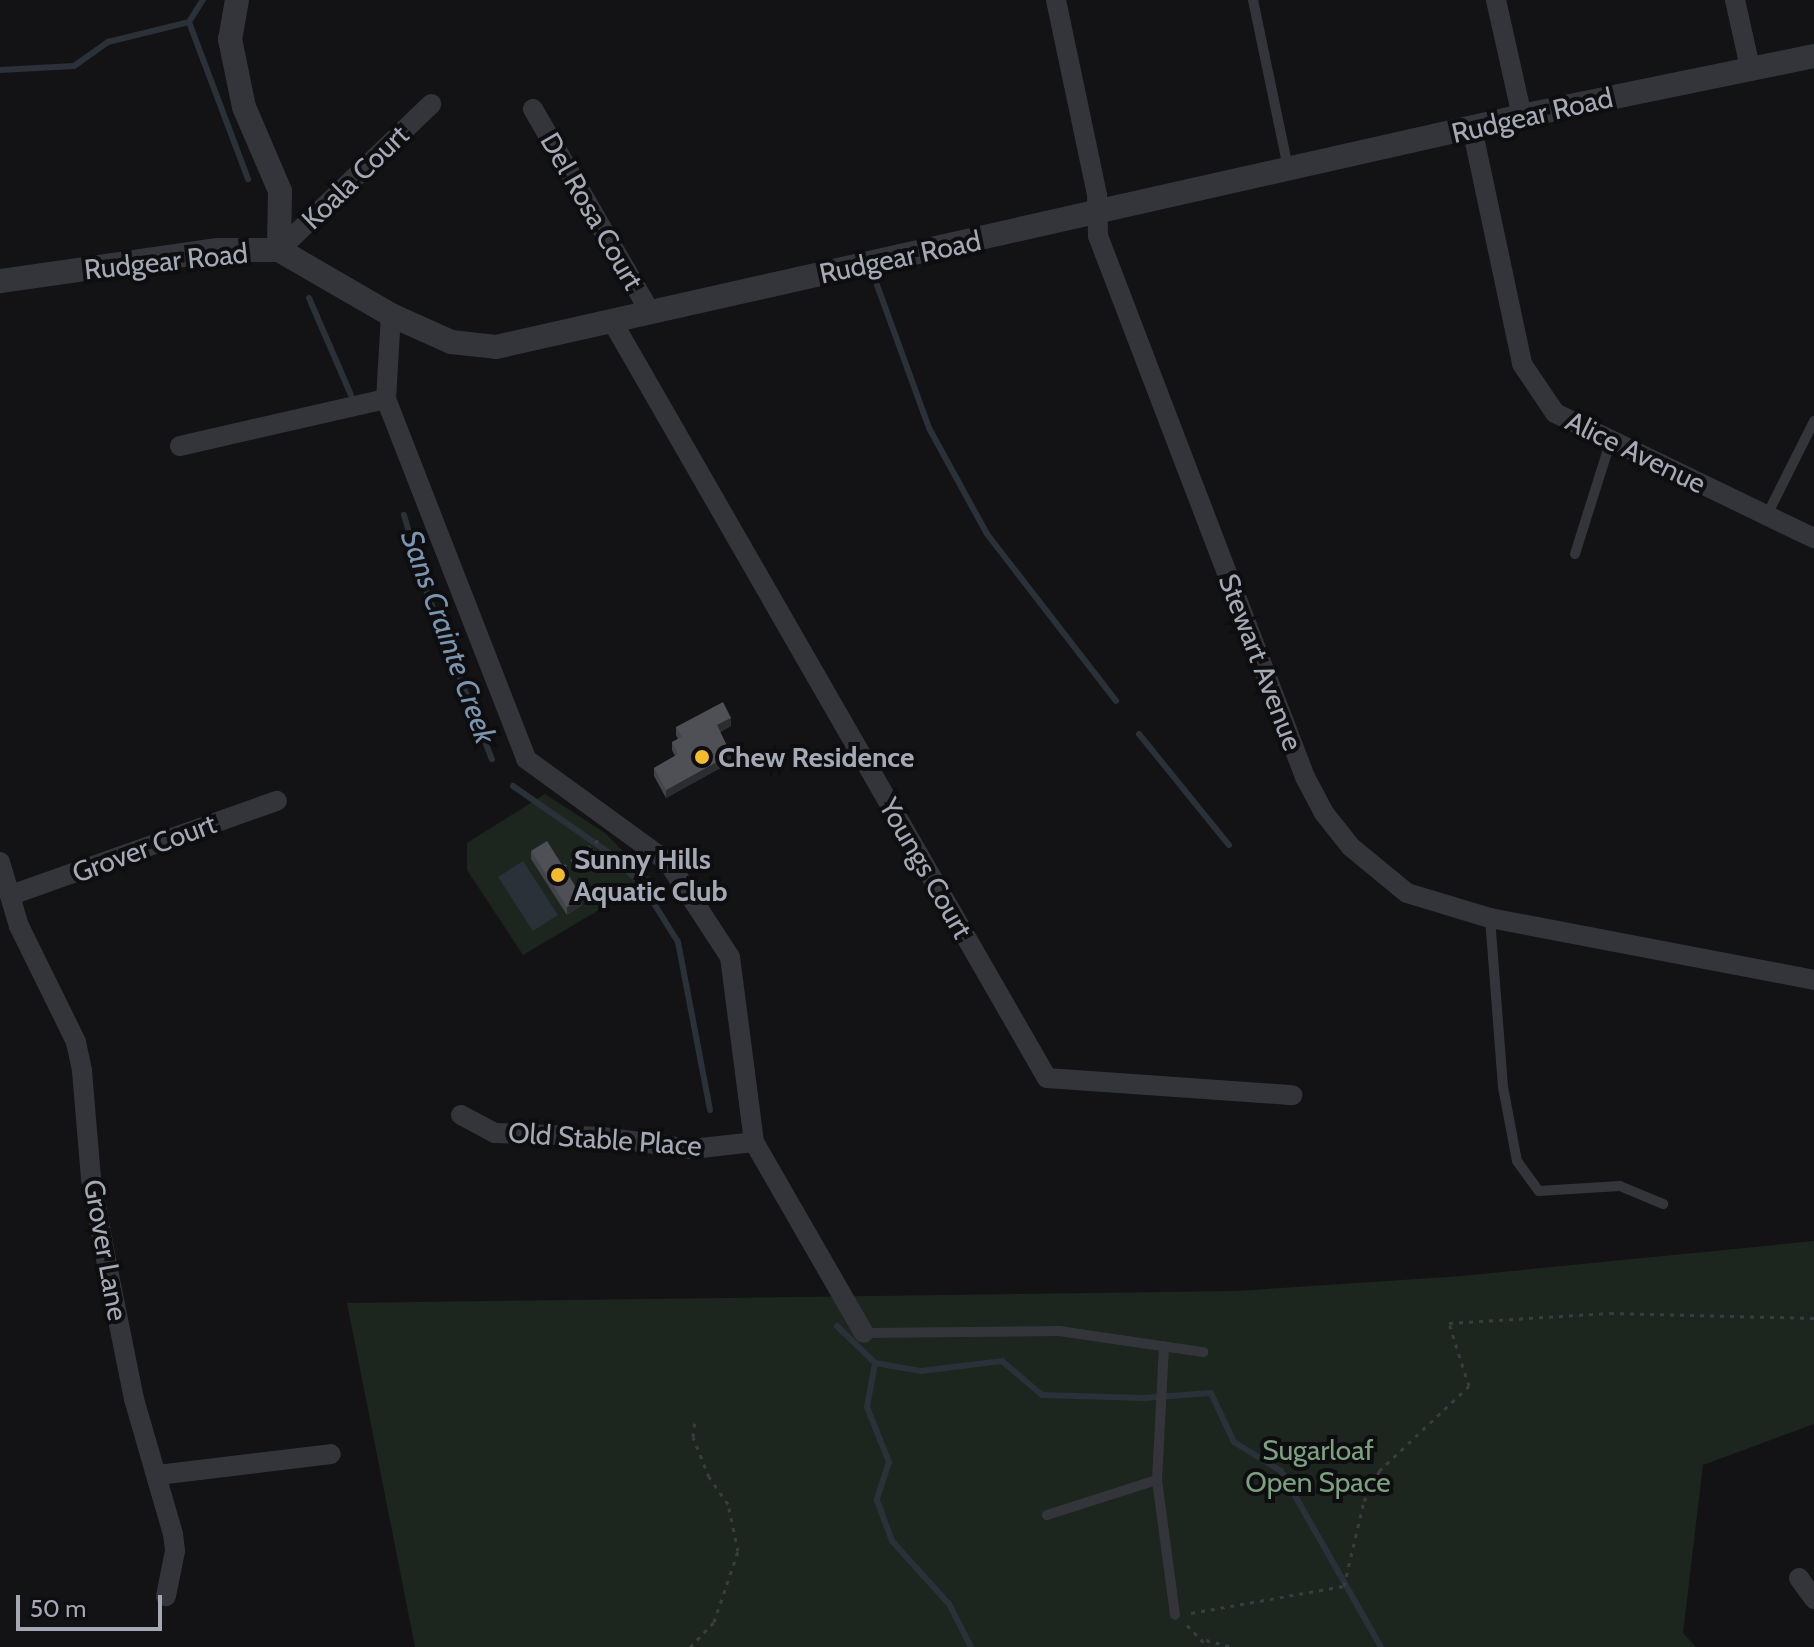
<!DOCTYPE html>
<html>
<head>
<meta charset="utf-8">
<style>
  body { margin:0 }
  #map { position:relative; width:1814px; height:1647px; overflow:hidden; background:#131315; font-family:Cabin,sans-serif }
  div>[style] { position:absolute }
  .green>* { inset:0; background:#1d251f }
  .water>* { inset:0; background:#2a3139 }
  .stream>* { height:6px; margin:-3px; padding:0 3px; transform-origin:3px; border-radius:3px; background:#2a3139 }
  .path>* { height:3px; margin-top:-1.5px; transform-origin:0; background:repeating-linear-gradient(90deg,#3a3c41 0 4px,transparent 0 10px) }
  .service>* { height:10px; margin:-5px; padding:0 5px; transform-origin:5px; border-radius:5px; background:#34353a }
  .minor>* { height:20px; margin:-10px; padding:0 10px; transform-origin:10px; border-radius:10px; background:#34353a }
  .tertiary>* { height:24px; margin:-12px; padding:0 12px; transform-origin:12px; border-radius:12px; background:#34353a }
  .wall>* { inset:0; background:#44454a }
  .shaded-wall>* { inset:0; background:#2c2d30 }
  .building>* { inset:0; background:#4f5056 }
  .dots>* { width:22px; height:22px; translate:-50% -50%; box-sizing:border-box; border:4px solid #0e0e10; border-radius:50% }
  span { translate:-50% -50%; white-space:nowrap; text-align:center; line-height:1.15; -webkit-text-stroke:8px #0e0e10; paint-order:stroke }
  .street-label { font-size:28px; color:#a5a9b5 }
  .poi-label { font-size:28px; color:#a5a9b5; font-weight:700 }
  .left { translate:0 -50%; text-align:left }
  .park-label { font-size:28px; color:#7ca180 }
  .water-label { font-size:30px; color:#7b95b1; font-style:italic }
  .scale { position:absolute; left:16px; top:1595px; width:146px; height:36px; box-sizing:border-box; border:4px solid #a5a9b5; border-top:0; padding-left:10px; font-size:24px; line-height:28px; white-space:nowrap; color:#a5a9b5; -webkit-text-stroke:6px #0e0e10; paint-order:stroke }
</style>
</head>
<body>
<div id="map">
  <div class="green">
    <div style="clip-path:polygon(545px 794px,605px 833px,651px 879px,523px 955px,467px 870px,467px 843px)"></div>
    <div style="clip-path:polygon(1814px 1241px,1814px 1424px,1703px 1465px,1683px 1633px,1696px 1647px,415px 1647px,347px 1303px,1238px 1291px,1462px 1276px)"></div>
  </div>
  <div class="water">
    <div style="clip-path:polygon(523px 861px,558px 915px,533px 931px,498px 877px)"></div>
  </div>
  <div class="stream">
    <div style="left:189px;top:22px;width:168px;rotate:69.4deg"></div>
    <div style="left:0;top:70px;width:74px;rotate:-3.1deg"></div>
    <div style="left:74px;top:66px;width:42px;rotate:-35.2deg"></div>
    <div style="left:108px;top:42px;width:83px;rotate:-13.9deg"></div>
    <div style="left:189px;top:22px;width:26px;rotate:-58deg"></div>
    <div style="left:877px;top:285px;width:152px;rotate:70deg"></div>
    <div style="left:929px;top:428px;width:121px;rotate:61.3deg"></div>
    <div style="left:987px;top:534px;width:211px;rotate:52.3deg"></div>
    <div style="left:309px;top:298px;width:106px;rotate:66.6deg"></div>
    <div style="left:404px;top:515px;width:73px;rotate:74.1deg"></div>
    <div style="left:424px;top:585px;width:187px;rotate:68.7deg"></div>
    <div style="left:1139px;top:734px;width:143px;rotate:51deg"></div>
    <div style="left:513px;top:786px;width:116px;rotate:34.8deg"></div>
    <div style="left:608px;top:852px;width:49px;rotate:44.2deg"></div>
    <div style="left:643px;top:886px;width:66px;rotate:58deg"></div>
    <div style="left:678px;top:942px;width:171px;rotate:79.2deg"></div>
    <div style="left:837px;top:1326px;width:53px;rotate:44.2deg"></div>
    <div style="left:875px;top:1363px;width:45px;rotate:100.3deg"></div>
    <div style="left:867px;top:1407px;width:59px;rotate:68.2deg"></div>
    <div style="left:889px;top:1462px;width:40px;rotate:108deg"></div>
    <div style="left:877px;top:1500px;width:44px;rotate:69.9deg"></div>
    <div style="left:892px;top:1541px;width:85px;rotate:47.9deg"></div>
    <div style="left:949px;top:1604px;width:48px;rotate:62.9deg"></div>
    <div style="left:875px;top:1363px;width:47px;rotate:9.9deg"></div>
    <div style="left:921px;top:1371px;width:82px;rotate:-7deg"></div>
    <div style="left:1002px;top:1361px;width:52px;rotate:40.4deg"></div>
    <div style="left:1042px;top:1395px;width:102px;rotate:1.7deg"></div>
    <div style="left:1144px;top:1398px;width:67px;rotate:-4.3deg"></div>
    <div style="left:1211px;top:1393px;width:54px;rotate:64.9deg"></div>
    <div style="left:1234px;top:1442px;width:55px;rotate:31.7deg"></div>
    <div style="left:1281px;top:1471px;width:202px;rotate:60.4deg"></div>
  </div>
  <div class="path">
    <div style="left:563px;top:867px;width:48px;rotate:-37.3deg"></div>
    <div style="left:1191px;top:1613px;width:155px;rotate:-10deg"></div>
    <div style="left:1344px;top:1586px;width:87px;rotate:-76.8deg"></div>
    <div style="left:1364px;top:1501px;width:34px;rotate:-63deg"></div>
    <div style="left:1379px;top:1471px;width:124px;rotate:-43.4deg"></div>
    <div style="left:1469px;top:1386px;width:66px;rotate:-107.6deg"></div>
    <div style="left:1449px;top:1323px;width:161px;rotate:-3.6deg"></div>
    <div style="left:1610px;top:1313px;width:204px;rotate:1.4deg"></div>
    <div style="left:1187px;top:1625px;width:30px;rotate:46deg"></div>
    <div style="left:1206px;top:1640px;width:28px;rotate:15deg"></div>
    <div style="left:690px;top:1647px;width:35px;rotate:-46deg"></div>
    <div style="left:714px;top:1622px;width:75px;rotate:-71.3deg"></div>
    <div style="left:738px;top:1551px;width:48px;rotate:-102deg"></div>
    <div style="left:728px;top:1504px;width:33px;rotate:-125deg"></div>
    <div style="left:709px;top:1477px;width:43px;rotate:-111.8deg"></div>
    <div style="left:693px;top:1437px;width:19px;rotate:-84deg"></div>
  </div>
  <div class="service">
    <div style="left:1253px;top:0;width:172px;rotate:78.2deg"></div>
    <div style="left:1767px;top:515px;width:105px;rotate:-63.4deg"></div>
    <div style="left:1575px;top:554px;width:120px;rotate:-72.5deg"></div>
    <div style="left:1490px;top:918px;width:169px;rotate:85.6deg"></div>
    <div style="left:1503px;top:1087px;width:75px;rotate:79.3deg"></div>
    <div style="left:1517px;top:1161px;width:37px;rotate:54deg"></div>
    <div style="left:1539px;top:1191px;width:81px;rotate:-3.5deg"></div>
    <div style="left:1620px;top:1186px;width:47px;rotate:22.7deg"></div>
    <div style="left:864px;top:1333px;width:195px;rotate:-0.6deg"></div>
    <div style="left:1059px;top:1331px;width:146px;rotate:8.3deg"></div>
    <div style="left:1157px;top:1480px;width:136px;rotate:82.4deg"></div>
    <div style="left:1047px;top:1515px;width:115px;rotate:-17.7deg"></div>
    <div style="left:1157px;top:1480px;width:134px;rotate:-87deg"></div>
  </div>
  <div class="minor">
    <div style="left:1056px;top:0;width:199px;rotate:78.1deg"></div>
    <div style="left:1097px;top:195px;width:41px;rotate:88.6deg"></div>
    <div style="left:1098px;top:236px;width:579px;rotate:69.06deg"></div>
    <div style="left:1305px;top:777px;width:41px;rotate:62.2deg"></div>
    <div style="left:1324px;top:813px;width:43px;rotate:51.5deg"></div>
    <div style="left:1351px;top:847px;width:72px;rotate:39.4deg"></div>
    <div style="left:1407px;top:893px;width:87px;rotate:16.8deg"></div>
    <div style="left:1490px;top:918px;width:330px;rotate:10.8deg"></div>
    <div style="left:1496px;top:0;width:119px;rotate:77.4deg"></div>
    <div style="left:1735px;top:0;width:69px;rotate:77.4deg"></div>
    <div style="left:533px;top:109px;width:236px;rotate:60deg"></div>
    <div style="left:1472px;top:128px;width:241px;rotate:78deg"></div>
    <div style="left:1522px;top:364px;width:59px;rotate:56deg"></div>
    <div style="left:1555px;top:413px;width:288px;rotate:25.8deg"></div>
    <div style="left:279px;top:250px;width:211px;rotate:-43.8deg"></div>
    <div style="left:391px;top:315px;width:84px;rotate:93.4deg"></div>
    <div style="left:386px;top:399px;width:386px;rotate:68.7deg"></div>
    <div style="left:526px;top:759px;width:175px;rotate:36deg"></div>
    <div style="left:668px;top:862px;width:113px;rotate:56.9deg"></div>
    <div style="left:730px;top:957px;width:187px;rotate:82.6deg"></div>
    <div style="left:754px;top:1142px;width:220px;rotate:60.1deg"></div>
    <div style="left:612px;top:321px;width:873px;rotate:60.12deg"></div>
    <div style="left:1047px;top:1078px;width:246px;rotate:4deg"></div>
    <div style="left:180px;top:446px;width:211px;rotate:-12.9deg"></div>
    <div style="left:0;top:862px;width:67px;rotate:73.5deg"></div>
    <div style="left:19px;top:926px;width:129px;rotate:63.8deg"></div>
    <div style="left:76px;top:1042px;width:30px;rotate:78deg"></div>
    <div style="left:82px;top:1071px;width:107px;rotate:85.2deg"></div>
    <div style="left:91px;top:1178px;width:99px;rotate:79.5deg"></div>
    <div style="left:109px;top:1275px;width:126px;rotate:78.6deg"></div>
    <div style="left:134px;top:1399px;width:141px;rotate:73.9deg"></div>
    <div style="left:173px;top:1534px;width:17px;rotate:83deg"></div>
    <div style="left:175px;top:1551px;width:46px;rotate:101.3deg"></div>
    <div style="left:11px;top:895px;width:282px;rotate:-19.5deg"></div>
    <div style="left:461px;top:1115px;width:38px;rotate:28deg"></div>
    <div style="left:495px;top:1133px;width:108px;rotate:2.1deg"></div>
    <div style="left:603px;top:1137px;width:90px;rotate:7.7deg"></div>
    <div style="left:692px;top:1149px;width:62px;rotate:-6.4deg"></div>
    <div style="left:158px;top:1475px;width:174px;rotate:-6.9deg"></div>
    <div style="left:1799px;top:1578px;width:26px;rotate:54deg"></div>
  </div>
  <div class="tertiary">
    <div style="left:237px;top:0;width:40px;rotate:100deg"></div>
    <div style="left:230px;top:39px;width:69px;rotate:78.4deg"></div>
    <div style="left:244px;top:107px;width:91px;rotate:66.8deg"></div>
    <div style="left:280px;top:191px;width:59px;rotate:91deg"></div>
    <div style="left:0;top:281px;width:220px;rotate:-8.1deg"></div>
    <div style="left:218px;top:250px;width:61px"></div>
    <div style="left:279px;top:250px;width:129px;rotate:30.1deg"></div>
    <div style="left:391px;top:315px;width:66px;rotate:24.2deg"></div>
    <div style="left:451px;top:342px;width:45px;rotate:6.3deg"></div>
    <div style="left:496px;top:347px;width:1052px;rotate:-12.69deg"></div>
    <div style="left:1522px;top:116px;width:298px;rotate:-11.6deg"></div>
  </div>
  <div class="wall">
    <div style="clip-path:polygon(731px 726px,720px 732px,731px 762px,666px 798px,654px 776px,654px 768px,675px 756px,672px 750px,672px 742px,678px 739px,676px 735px,676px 727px)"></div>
    <div style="clip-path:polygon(531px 851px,582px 905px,567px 915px,531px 859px)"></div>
  </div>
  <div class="shaded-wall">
    <div style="clip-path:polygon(731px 718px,731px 726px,717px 733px,717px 725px)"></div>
    <div style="clip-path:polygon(731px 754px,731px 762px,666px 798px,666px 790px)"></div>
    <div style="clip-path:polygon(582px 897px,582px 905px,567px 915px,567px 907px)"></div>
  </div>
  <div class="building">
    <div style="clip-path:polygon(723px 702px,731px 718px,717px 725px,731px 754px,666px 790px,654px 768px,678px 754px,672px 742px,682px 737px,676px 727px)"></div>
    <div style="clip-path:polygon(547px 841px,582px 897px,567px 907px,531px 851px)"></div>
  </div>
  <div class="dots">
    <div style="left:702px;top:757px;background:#f2bc2f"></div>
    <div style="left:558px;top:875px;background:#f2bc2f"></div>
  </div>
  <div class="street-label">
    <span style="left:1532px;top:115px;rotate:-13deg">Rudgear Road</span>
    <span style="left:355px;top:177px;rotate:-44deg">Koala Court</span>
    <span style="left:592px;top:211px;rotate:60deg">Del Rosa Court</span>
    <span style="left:900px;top:257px;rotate:-12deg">Rudgear Road</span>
    <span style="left:166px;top:261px;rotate:-6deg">Rudgear Road</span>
    <span style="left:1636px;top:452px;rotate:26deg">Alice Avenue</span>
    <span style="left:1261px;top:662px;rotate:69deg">Stewart Avenue</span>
    <span style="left:144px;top:848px;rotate:-20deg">Grover Court</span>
    <span style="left:926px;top:868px;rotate:60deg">Youngs Court</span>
    <span style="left:605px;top:1139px;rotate:4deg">Old Stable Place</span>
    <span style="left:106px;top:1250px;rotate:80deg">Grover Lane</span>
  </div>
  <div class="poi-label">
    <span class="left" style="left:718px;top:757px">Chew Residence</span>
    <span class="left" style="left:574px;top:875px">Sunny Hills<br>Aquatic Club</span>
  </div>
  <div class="park-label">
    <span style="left:1318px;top:1466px">Sugarloaf<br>Open Space</span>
  </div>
  <div class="water-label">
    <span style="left:448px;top:637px;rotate:70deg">Sans Crainte Creek</span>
  </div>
  <div class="scale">50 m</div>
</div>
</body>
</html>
